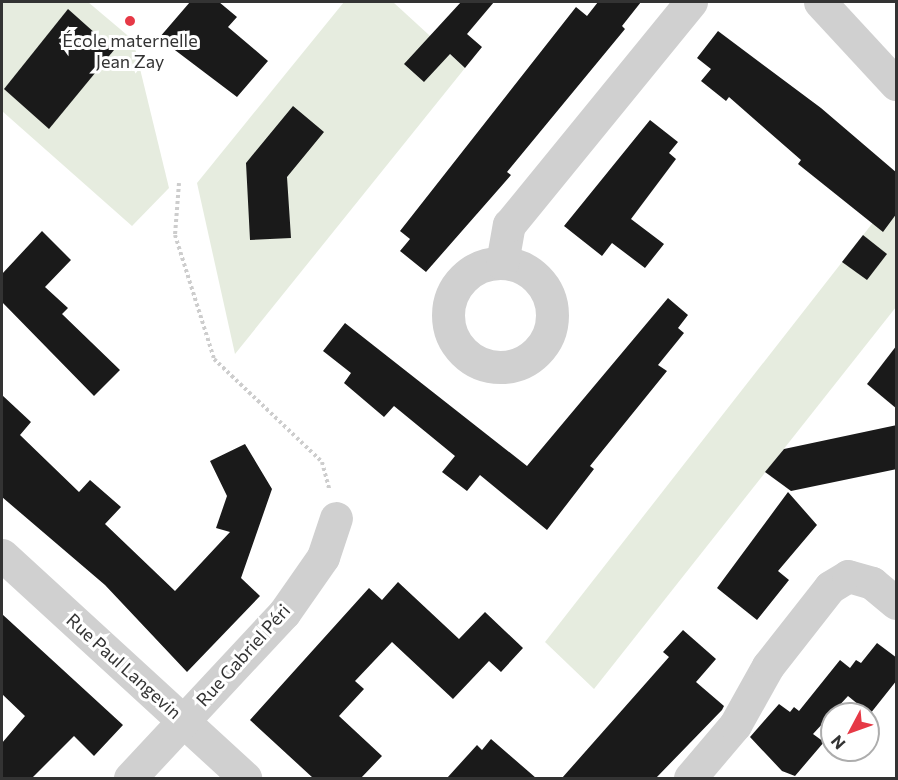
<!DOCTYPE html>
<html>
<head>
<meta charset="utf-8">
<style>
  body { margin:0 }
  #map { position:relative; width:898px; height:780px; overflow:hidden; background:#fff; font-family:Commissioner,sans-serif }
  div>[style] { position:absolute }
  .green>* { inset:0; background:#e6ecdf }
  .building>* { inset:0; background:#1a1a1a }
  .path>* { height:4px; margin-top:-2px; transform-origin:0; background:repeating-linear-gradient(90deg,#cdcdcd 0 3px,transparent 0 6px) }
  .minor>* { height:33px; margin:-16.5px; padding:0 16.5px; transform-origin:16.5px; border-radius:16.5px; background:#d0d0d0 }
  .minor>.ring { margin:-16.5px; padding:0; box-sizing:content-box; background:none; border:33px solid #d0d0d0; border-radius:50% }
  .dots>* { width:16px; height:16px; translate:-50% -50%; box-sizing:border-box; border:3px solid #fff; border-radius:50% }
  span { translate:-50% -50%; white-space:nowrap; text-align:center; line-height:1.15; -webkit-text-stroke:6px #fff; paint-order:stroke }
  .poi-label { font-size:18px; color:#333 }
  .street-label { font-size:18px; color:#333 }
  .frame { position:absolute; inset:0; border:3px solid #333; pointer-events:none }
  .north { position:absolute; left:820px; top:702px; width:60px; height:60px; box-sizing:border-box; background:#fff; border:2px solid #adadad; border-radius:50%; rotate:229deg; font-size:16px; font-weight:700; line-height:24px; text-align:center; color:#333 }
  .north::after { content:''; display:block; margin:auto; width:21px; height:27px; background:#e63946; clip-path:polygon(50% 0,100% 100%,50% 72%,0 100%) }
</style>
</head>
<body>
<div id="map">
  <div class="green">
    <div style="clip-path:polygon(2px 2px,88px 2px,133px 40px,169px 188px,132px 226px,2px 111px)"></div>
    <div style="clip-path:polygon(344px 2px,393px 2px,465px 68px,235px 354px,197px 183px)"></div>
    <div style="clip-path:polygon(896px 193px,896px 307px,594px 689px,545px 642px)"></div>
  </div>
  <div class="building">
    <div style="clip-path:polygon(190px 2px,219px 2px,237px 17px,228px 27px,268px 61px,237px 97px,159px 38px)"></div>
    <div style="clip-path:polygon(461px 2px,494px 2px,467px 34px,482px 47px,465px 68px,450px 54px,424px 82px,404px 64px)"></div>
    <div style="clip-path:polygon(598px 2px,641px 2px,622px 26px,625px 29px,507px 172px,511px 175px,426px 272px,400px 251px,410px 239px,400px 231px,576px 7px,587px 16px)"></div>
    <div style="clip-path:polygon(68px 9px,114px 50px,49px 129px,4px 89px)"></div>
    <div style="clip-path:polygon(718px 31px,821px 108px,897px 173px,897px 213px,883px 232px,798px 164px,801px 160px,729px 97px,726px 101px,701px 81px,711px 69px,697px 58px)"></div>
    <div style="clip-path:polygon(293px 106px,324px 132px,287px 177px,291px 238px,250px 240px,246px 163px)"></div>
    <div style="clip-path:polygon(650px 120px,678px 142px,669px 153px,676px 159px,631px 219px,664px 244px,645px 268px,612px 243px,602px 256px,564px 226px)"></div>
    <div style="clip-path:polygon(42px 231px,71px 260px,45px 287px,68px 308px,62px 314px,120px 370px,94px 396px,2px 302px,2px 274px)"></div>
    <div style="clip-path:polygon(863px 235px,887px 254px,867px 280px,842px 262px)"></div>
    <div style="clip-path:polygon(668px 298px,688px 315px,678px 328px,684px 333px,658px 365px,667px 371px,590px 466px,594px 469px,547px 530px,480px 475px,467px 491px,442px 472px,455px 456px,394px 406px,384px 417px,344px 383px,351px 373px,323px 351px,345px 323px,527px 466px)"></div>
    <div style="clip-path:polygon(897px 345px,897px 409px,867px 384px)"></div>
    <div style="clip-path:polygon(2px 395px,31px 422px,20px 435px,79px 492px,90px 480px,121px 507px,105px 524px,175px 591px,230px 532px,216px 528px,227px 496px,210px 461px,245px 444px,272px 489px,241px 578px,260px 596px,187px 672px,105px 585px,2px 497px)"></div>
    <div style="clip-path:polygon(897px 425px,897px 469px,791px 491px,765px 472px,784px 449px)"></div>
    <div style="clip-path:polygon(788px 492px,817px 525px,778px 571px,789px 580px,757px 620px,717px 588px)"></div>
    <div style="clip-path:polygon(398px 582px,459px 639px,485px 612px,523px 648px,501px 672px,489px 661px,453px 699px,392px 642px,355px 681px,364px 689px,339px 716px,382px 756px,361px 778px,313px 778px,250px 720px,369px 588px,382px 600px)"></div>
    <div style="clip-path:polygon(2px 614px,123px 725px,94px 756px,74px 736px,32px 778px,2px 778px,2px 743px,25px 716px,2px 694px)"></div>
    <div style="clip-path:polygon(683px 630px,716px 659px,696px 682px,724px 706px,722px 710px,656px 778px,562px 778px,669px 657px,663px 652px)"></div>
    <div style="clip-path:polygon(877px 643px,897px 658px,897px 680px,870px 714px,848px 696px,813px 734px,824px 742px,795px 776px,782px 771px,750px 737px,779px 704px,790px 712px,794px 707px,799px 711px,840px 660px,850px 668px,856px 660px,861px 663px)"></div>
    <div style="clip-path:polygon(491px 739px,536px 778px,447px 778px,477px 745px,482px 750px)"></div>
  </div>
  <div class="path">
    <div style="left:179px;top:183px;width:52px;rotate:94.4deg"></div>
    <div style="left:175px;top:235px;width:130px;rotate:72.5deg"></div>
    <div style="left:214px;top:359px;width:149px;rotate:43.6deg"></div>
    <div style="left:322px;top:462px;width:28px;rotate:75deg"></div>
  </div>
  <div class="minor">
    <div style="left:820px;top:2px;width:112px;rotate:47.2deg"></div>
    <div class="ring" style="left:448px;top:263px;width:71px;height:71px"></div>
    <div style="left:502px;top:263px;width:39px;rotate:-80deg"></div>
    <div style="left:509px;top:225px;width:288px;rotate:-50.8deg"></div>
    <div style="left:2px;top:555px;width:330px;rotate:42.5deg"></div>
    <div style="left:130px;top:778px;width:226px;rotate:-47deg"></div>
    <div style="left:284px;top:613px;width:68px;rotate:-55.1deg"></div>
    <div style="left:323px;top:557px;width:41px;rotate:-71.6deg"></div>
    <div style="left:690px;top:778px;width:70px;rotate:-49.7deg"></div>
    <div style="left:735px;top:725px;width:68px;rotate:-60.8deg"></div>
    <div style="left:768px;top:666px;width:100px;rotate:-51.9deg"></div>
    <div style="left:830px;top:587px;width:21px;rotate:-31deg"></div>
    <div style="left:848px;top:576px;width:25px;rotate:16deg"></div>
    <div style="left:872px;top:583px;width:31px;rotate:40deg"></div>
  </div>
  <div class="dots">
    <div style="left:130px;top:21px;background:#e63946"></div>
  </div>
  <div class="poi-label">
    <span style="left:130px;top:51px">École maternelle<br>Jean Zay</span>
  </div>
  <div class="street-label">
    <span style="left:243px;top:655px;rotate:-48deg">Rue Gabriel Péri</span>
    <span style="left:124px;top:666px;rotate:42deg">Rue Paul Langevin</span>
  </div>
  <div class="frame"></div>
  <div class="north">N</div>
</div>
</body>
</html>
